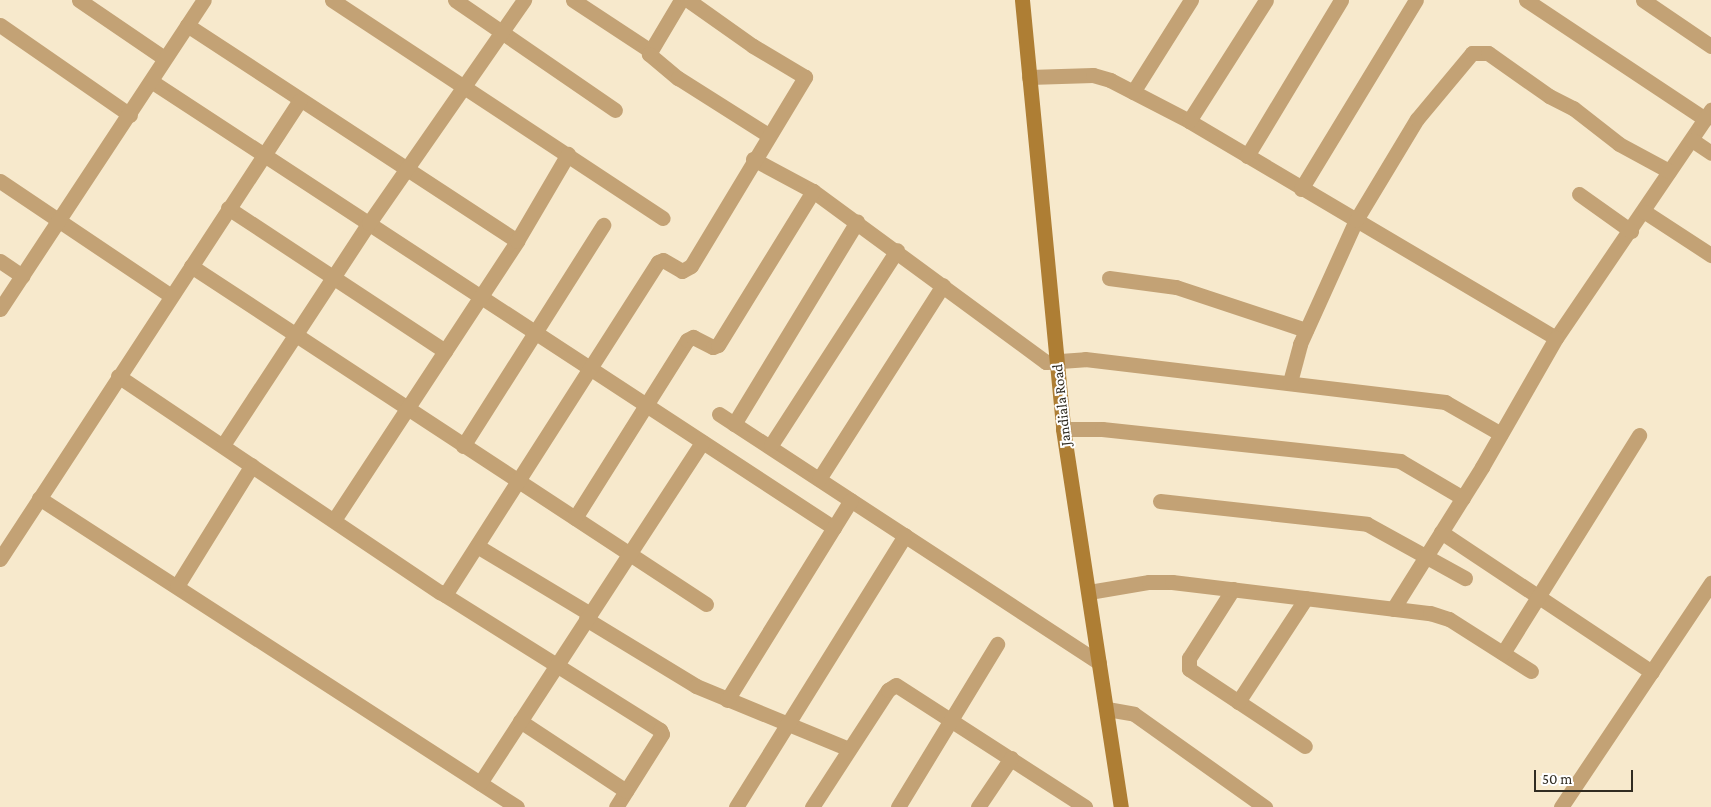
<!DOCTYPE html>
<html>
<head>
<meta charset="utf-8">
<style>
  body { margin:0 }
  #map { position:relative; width:1711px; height:807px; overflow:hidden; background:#f7e9cc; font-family:"Crimson Pro",serif }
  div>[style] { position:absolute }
  .street>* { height:15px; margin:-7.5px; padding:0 7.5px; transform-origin:7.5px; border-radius:7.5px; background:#c3a275 }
  .secondary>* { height:15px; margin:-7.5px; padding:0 7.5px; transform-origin:7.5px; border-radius:7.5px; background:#ae7e34 }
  span { translate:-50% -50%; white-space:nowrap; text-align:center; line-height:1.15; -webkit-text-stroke:4px #fff; paint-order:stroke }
  .street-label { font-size:15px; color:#312c21 }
  .scale { position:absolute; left:1534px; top:770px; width:99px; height:22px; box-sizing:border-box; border:2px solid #312c21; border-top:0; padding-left:6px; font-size:15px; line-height:18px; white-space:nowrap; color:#312c21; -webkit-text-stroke:4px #fff; paint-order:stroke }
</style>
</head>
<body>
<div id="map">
  <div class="street">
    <div style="left:79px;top:0;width:103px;rotate:34.3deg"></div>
    <div style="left:332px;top:0;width:396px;rotate:33.4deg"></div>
    <div style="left:455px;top:0;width:194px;rotate:34.5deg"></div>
    <div style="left:573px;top:0;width:91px;rotate:33.3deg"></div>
    <div style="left:681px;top:0;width:63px;rotate:120.7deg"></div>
    <div style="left:649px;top:54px;width:38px;rotate:40deg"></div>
    <div style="left:678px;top:78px;width:107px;rotate:32.3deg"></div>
    <div style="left:1526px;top:0;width:215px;rotate:33.6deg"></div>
    <div style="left:1643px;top:0;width:82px;rotate:34.1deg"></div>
    <div style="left:0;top:25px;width:158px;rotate:34.7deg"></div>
    <div style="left:187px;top:25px;width:394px;rotate:33.2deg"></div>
    <div style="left:1029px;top:77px;width:64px;rotate:-1.8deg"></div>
    <div style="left:1093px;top:75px;width:18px;rotate:16deg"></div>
    <div style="left:1110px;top:80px;width:89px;rotate:27.4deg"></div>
    <div style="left:1189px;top:121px;width:426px;rotate:30.6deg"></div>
    <div style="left:1556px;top:338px;width:276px;rotate:-55.8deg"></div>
    <div style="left:151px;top:81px;width:816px;rotate:33.2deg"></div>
    <div style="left:1133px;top:92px;width:109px;rotate:-57.8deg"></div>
    <div style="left:1189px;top:121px;width:143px;rotate:-57.5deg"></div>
    <div style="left:1692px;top:140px;width:23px;rotate:34deg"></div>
    <div style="left:1247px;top:156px;width:182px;rotate:-58.9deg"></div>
    <div style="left:753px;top:159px;width:68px;rotate:28.1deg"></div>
    <div style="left:813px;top:191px;width:289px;rotate:36.3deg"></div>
    <div style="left:1046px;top:362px;width:39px;rotate:-4deg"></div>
    <div style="left:1085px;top:359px;width:363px;rotate:6.8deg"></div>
    <div style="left:1445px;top:402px;width:64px;rotate:29.7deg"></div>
    <div style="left:0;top:181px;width:206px;rotate:33.9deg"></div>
    <div style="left:1301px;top:189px;width:221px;rotate:-58.7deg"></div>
    <div style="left:1579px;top:194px;width:64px;rotate:35.4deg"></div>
    <div style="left:228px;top:208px;width:260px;rotate:33.4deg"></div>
    <div style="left:1645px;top:212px;width:79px;rotate:33.1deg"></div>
    <div style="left:0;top:261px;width:27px;rotate:34deg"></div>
    <div style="left:191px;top:266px;width:616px;rotate:33.28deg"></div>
    <div style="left:1109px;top:278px;width:68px;rotate:7.7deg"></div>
    <div style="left:1176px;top:287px;width:137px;rotate:18.3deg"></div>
    <div style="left:0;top:309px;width:370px;rotate:-56.6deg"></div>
    <div style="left:118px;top:376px;width:388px;rotate:33.9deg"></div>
    <div style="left:440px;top:592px;width:260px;rotate:32.1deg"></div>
    <div style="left:660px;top:730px;width:4px;rotate:63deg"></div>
    <div style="left:662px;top:734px;width:86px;rotate:122.2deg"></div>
    <div style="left:1290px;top:382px;width:39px;rotate:-75deg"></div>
    <div style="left:1300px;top:344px;width:136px;rotate:-65.7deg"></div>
    <div style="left:1356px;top:220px;width:118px;rotate:-58.9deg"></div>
    <div style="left:1417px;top:119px;width:86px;rotate:-50.2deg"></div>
    <div style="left:1472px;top:53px;width:16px"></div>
    <div style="left:1488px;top:53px;width:75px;rotate:35.2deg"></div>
    <div style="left:1549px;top:96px;width:27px;rotate:27deg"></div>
    <div style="left:1573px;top:108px;width:58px;rotate:38deg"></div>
    <div style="left:1619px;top:144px;width:57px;rotate:28.4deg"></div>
    <div style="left:719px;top:414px;width:454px;rotate:33.2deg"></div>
    <div style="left:734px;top:424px;width:237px;rotate:-58.7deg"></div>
    <div style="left:1063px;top:429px;width:39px"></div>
    <div style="left:1102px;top:429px;width:300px;rotate:6.1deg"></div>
    <div style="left:1400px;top:461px;width:73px;rotate:30.4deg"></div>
    <div style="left:223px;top:445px;width:266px;rotate:-56.7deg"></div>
    <div style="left:369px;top:223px;width:272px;rotate:-55.2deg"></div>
    <div style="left:771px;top:445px;width:232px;rotate:-57.1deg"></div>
    <div style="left:463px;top:446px;width:262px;rotate:-57.6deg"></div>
    <div style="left:819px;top:479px;width:230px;rotate:-57.4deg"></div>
    <div style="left:39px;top:498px;width:569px;rotate:32.88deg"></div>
    <div style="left:1160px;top:501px;width:208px;rotate:6.3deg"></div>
    <div style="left:1367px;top:524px;width:112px;rotate:28.9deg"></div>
    <div style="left:575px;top:518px;width:210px;rotate:-57.8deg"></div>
    <div style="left:687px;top:340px;width:7px;rotate:-27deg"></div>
    <div style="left:693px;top:337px;width:22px;rotate:27deg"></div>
    <div style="left:713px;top:347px;width:5px;rotate:-22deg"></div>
    <div style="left:718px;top:345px;width:181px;rotate:-58.3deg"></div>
    <div style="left:334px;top:520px;width:334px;rotate:-56.7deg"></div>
    <div style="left:517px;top:241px;width:101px;rotate:-59.6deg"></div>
    <div style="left:1441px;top:532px;width:253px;rotate:33.6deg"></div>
    <div style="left:477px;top:546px;width:132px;rotate:31deg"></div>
    <div style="left:0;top:559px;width:548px;rotate:-56.83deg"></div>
    <div style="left:177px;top:586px;width:142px;rotate:-58.2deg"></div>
    <div style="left:1233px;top:589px;width:82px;rotate:122.5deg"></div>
    <div style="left:1189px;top:658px;width:11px;rotate:90deg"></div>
    <div style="left:1189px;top:669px;width:139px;rotate:33.6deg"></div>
    <div style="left:1089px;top:592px;width:61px;rotate:-9.5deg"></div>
    <div style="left:1149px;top:582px;width:23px"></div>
    <div style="left:1172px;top:582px;width:260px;rotate:6.9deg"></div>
    <div style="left:1430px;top:613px;width:20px;rotate:18deg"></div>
    <div style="left:1449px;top:619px;width:97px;rotate:32.4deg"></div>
    <div style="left:445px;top:595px;width:395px;rotate:-57.4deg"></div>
    <div style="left:658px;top:262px;width:5px;rotate:-22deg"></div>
    <div style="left:663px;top:260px;width:22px;rotate:30deg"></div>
    <div style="left:682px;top:271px;width:10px;rotate:-29deg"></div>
    <div style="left:691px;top:266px;width:221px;rotate:-58.9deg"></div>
    <div style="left:805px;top:77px;width:61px;rotate:-149.2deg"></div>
    <div style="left:753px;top:46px;width:80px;rotate:-144.7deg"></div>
    <div style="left:1393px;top:609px;width:168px;rotate:-57.9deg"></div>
    <div style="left:1482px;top:467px;width:149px;rotate:-60.2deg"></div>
    <div style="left:586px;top:619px;width:129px;rotate:31.3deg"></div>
    <div style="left:696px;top:686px;width:165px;rotate:22.4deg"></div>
    <div style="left:1503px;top:653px;width:257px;rotate:-58deg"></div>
    <div style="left:727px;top:700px;width:235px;rotate:-58.2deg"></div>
    <div style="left:1238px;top:702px;width:124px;rotate:-56.8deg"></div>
    <div style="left:1107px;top:709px;width:27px;rotate:10deg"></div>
    <div style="left:1134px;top:714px;width:161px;rotate:35.4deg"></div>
    <div style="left:520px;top:721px;width:127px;rotate:33.4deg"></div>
    <div style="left:480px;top:783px;width:407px;rotate:-56.9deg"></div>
    <div style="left:736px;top:807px;width:320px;rotate:-58.1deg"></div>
    <div style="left:812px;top:807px;width:140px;rotate:-57deg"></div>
    <div style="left:888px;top:690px;width:9px;rotate:-32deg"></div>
    <div style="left:896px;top:685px;width:225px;rotate:32.8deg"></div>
    <div style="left:898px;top:807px;width:191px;rotate:-58.7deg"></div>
    <div style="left:978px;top:807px;width:59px;rotate:-56deg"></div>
    <div style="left:1561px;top:807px;width:270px;rotate:-56.2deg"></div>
  </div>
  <div class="secondary">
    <div style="left:1022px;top:0;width:431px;rotate:84.5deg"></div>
    <div style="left:1063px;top:429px;width:382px;rotate:81.3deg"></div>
  </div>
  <div class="street-label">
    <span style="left:1062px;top:405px;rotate:-96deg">Jandiala Road</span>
  </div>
  <div class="scale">50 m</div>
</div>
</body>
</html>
